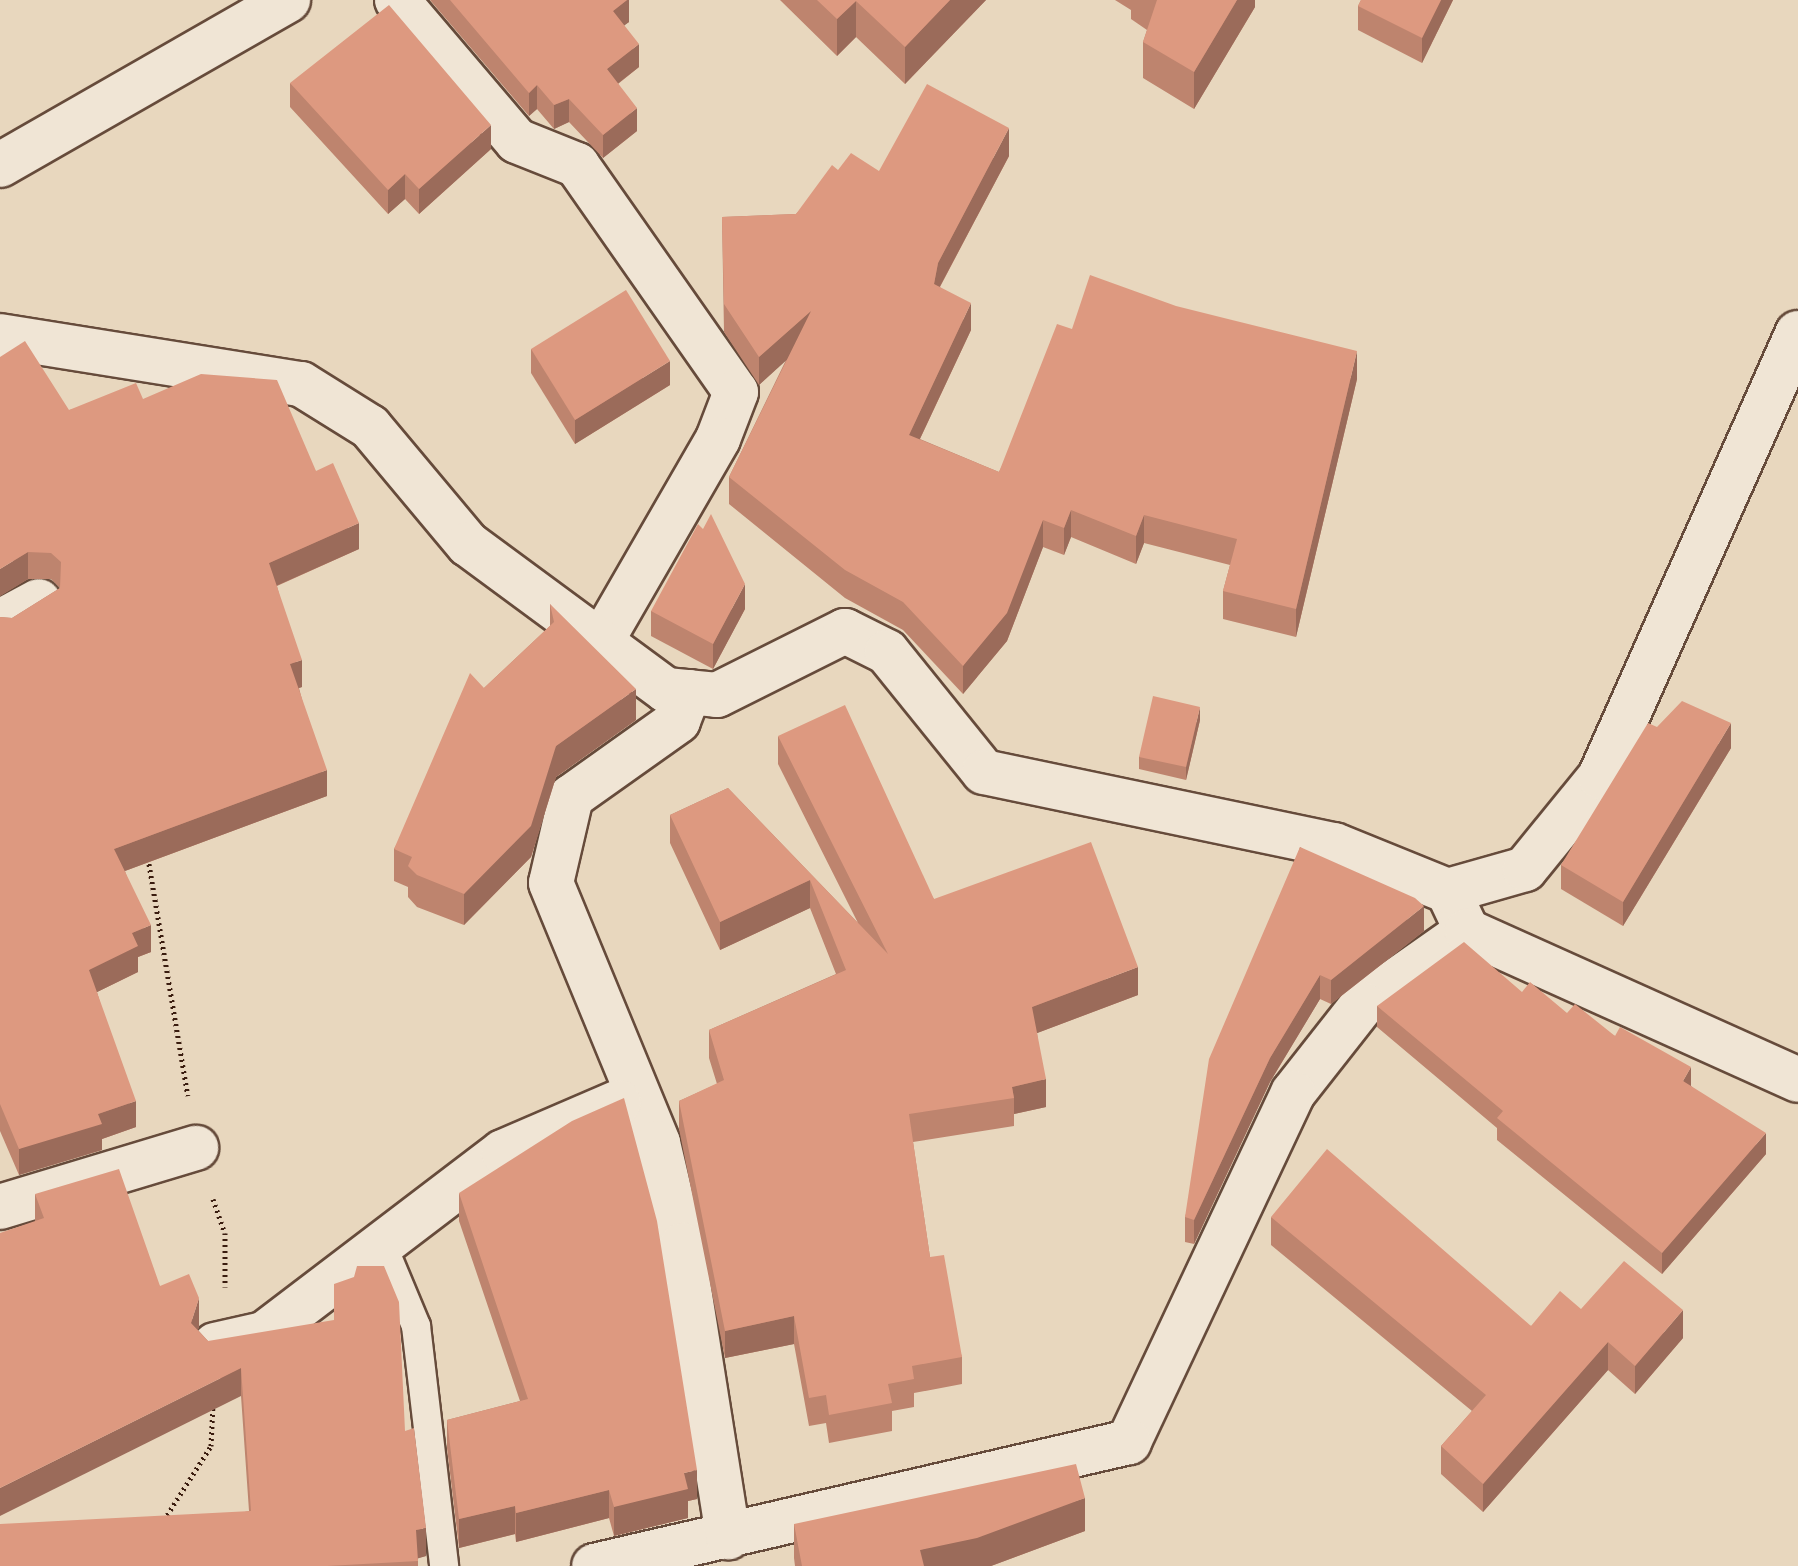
<!DOCTYPE html>
<html>
<head>
<meta charset="utf-8">
<style>
  body { margin:0 }
  #map { position:relative; width:1798px; height:1566px; overflow:hidden; background:#e8d7be; font-family:Vollkorn,serif }
  div>[style] { position:absolute }
  .path>* { height:5px; margin-top:-2.5px; transform-origin:0; background:repeating-linear-gradient(90deg,#3a1c0f 0 2px,transparent 0 6px) }
  .roads { filter:drop-shadow(2px 0 #664b3b) drop-shadow(-2px 0 #664b3b) drop-shadow(0 2px #664b3b) drop-shadow(0 -2px #664b3b) }
  .service>* { height:28px; margin:-14px; padding:0 14px; transform-origin:14px; border-radius:14px; background:#f0e5d5 }
  .minor>* { height:44px; margin:-22px; padding:0 22px; transform-origin:22px; border-radius:22px; background:#f0e5d5 }
  .wall>* { inset:0; background:#be846e }
  .shaded-wall>* { inset:0; background:#9b6b5a }
  .building>* { inset:0; background:#dd9980 }
  span { translate:-50% -50%; white-space:nowrap; text-align:center; line-height:1.15; -webkit-text-stroke:7px #f0e5d5; paint-order:stroke }
</style>
</head>
<body>
<div id="map">
  <div class="path">
    <div style="left:148px;top:858px;width:241px;rotate:80.5deg"></div>
    <div style="left:213px;top:1199px;width:36px;rotate:71deg"></div>
    <div style="left:225px;top:1233px;width:54px;rotate:90deg"></div>
    <div style="left:164px;top:1520px;width:88px;rotate:-57.6deg"></div>
    <div style="left:211px;top:1446px;width:42px;rotate:-87.3deg"></div>
  </div>
  <div class="roads">
    <div class="service">
      <div style="left:383px;top:1247px;width:86px;rotate:67.3deg"></div>
      <div style="left:416px;top:1326px;width:242px;rotate:83.3deg"></div>
    </div>
    <div class="minor">
      <div style="left:397px;top:0;width:185px;rotate:49.6deg"></div>
      <div style="left:517px;top:141px;width:65px;rotate:21.8deg"></div>
      <div style="left:577px;top:165px;width:277px;rotate:55deg"></div>
      <div style="left:736px;top:392px;width:50px;rotate:111deg"></div>
      <div style="left:718px;top:439px;width:234px;rotate:120deg"></div>
      <div style="left:0;top:165px;width:332px;rotate:-29.8deg"></div>
      <div style="left:0;top:336px;width:305px;rotate:9.1deg"></div>
      <div style="left:301px;top:384px;width:81px;rotate:31.9deg"></div>
      <div style="left:370px;top:427px;width:153px;rotate:50.1deg"></div>
      <div style="left:468px;top:544px;width:246px;rotate:36.4deg"></div>
      <div style="left:666px;top:690px;width:51px;rotate:5.6deg"></div>
      <div style="left:717px;top:695px;width:143px;rotate:-26.6deg"></div>
      <div style="left:845px;top:631px;width:47px;rotate:26.6deg"></div>
      <div style="left:887px;top:652px;width:154px;rotate:51.1deg"></div>
      <div style="left:984px;top:772px;width:358px;rotate:11.8deg"></div>
      <div style="left:1334px;top:845px;width:123px;rotate:22deg"></div>
      <div style="left:1448px;top:891px;width:44px;rotate:64.6deg"></div>
      <div style="left:1467px;top:931px;width:127px;rotate:144.9deg"></div>
      <div style="left:1363px;top:1004px;width:113px;rotate:128.2deg"></div>
      <div style="left:1293px;top:1093px;width:386px;rotate:115.2deg"></div>
      <div style="left:1129px;top:1442px;width:549px;rotate:166.95deg"></div>
      <div style="left:0;top:622px;width:44px;rotate:-28.3deg"></div>
      <div style="left:689px;top:692px;width:31px;rotate:111deg"></div>
      <div style="left:678px;top:721px;width:131px;rotate:144.6deg"></div>
      <div style="left:571px;top:797px;width:88px;rotate:103.1deg"></div>
      <div style="left:551px;top:883px;width:281px;rotate:67.6deg"></div>
      <div style="left:658px;top:1143px;width:105px;rotate:76.8deg"></div>
      <div style="left:682px;top:1245px;width:296px;rotate:81deg"></div>
      <div style="left:1448px;top:891px;width:80px;rotate:-15.9deg"></div>
      <div style="left:1525px;top:869px;width:119px;rotate:-50.8deg"></div>
      <div style="left:1600px;top:777px;width:486px;rotate:-66deg"></div>
      <div style="left:1467px;top:931px;width:363px;rotate:24.2deg"></div>
      <div style="left:0;top:1207px;width:205px;rotate:-16.8deg"></div>
      <div style="left:215px;top:1345px;width:50px;rotate:-12.7deg"></div>
      <div style="left:264px;top:1334px;width:300px;rotate:-37.3deg"></div>
      <div style="left:503px;top:1152px;width:126px;rotate:-23.3deg"></div>
    </div>
  </div>
  <div class="wall">
    <div style="clip-path:polygon(430px 0,629px 0,629px 22px,624px 25px,639px 67px,618px 84px,637px 131px,603px 158px,569px 122px,554px 129px,537px 109px,529px 116px)"></div>
    <div style="clip-path:polygon(780px 0,986px 0,905px 84px,856px 37px,837px 56px)"></div>
    <div style="clip-path:polygon(1115px 0,1255px 0,1255px 7px,1194px 109px,1143px 78px,1143px 42px,1147px 30px,1131px 19px,1131px 10px)"></div>
    <div style="clip-path:polygon(1361px 0,1453px 0,1422px 63px,1358px 30px,1358px 6px)"></div>
    <div style="clip-path:polygon(290px 83px,491px 149px,419px 214px,405px 199px,388px 214px,290px 107px)"></div>
    <div style="clip-path:polygon(1009px 156px,940px 287px,971px 330px,920px 439px,999px 472px,1072px 329px,1357px 379px,1296px 637px,1223px 619px,1223px 591px,1230px 565px,1144px 543px,1136px 564px,1071px 537px,1064px 555px,1043px 547px,1007px 641px,963px 694px,903px 630px,845px 598px,729px 504px,729px 477px,786px 360px,759px 385px,724px 332px,722px 217px,796px 214px,838px 170px,879px 171px)"></div>
    <div style="clip-path:polygon(531px 349px,670px 385px,575px 444px,531px 373px)"></div>
    <div style="clip-path:polygon(143px 399px,316px 471px,359px 549px,277px 586px,302px 687px,299px 688px,327px 796px,125px 871px,151px 952px,138px 957px,138px 972px,97px 992px,136px 1127px,102px 1139px,102px 1150px,19px 1175px,0 1131px,0 617px,12px 618px,60px 588px,51px 579px,28px 579px,0 596px,69px 410px)"></div>
    <div style="clip-path:polygon(550px 604px,636px 720px,556px 777px,531px 857px,464px 925px,417px 907px,408px 897px,408px 887px,394px 881px,394px 849px,484px 688px,550px 626px)"></div>
    <div style="clip-path:polygon(745px 609px,713px 669px,651px 636px,651px 611px)"></div>
    <div style="clip-path:polygon(1200px 720px,1186px 780px,1139px 769px,1139px 757px)"></div>
    <div style="clip-path:polygon(1657px 727px,1731px 748px,1623px 926px,1561px 889px,1561px 865px)"></div>
    <div style="clip-path:polygon(778px 736px,934px 899px,1138px 995px,1037px 1033px,1046px 1107px,1014px 1114px,1014px 1126px,913px 1142px,930px 1257px,962px 1357px,962px 1384px,914px 1393px,914px 1407px,892px 1411px,892px 1431px,829px 1443px,826px 1423px,809px 1426px,794px 1344px,725px 1358px,679px 1129px,679px 1101px,717px 1084px,709px 1058px,709px 1030px,836px 974px,810px 908px,720px 950px,670px 843px,670px 815px,728px 788px,858px 923px,778px 764px)"></div>
    <div style="clip-path:polygon(1300px 847px,1424px 931px,1331px 1004px,1320px 999px,1270px 1082px,1194px 1244px,1185px 1242px,1185px 1217px)"></div>
    <div style="clip-path:polygon(1522px 992px,1615px 1036px,1691px 1086px,1766px 1154px,1662px 1274px,1497px 1140px,1497px 1128px,1377px 1027px,1377px 1006px)"></div>
    <div style="clip-path:polygon(459px 1193px,697px 1499px,688px 1501px,688px 1518px,614px 1536px,609px 1518px,516px 1542px,515px 1534px,459px 1548px,447px 1448px,447px 1420px,520px 1401px,459px 1221px)"></div>
    <div style="clip-path:polygon(35px 1194px,160px 1286px,199px 1326px,198px 1330px,208px 1341px,405px 1431px,426px 1556px,418px 1558px,418px 1566px,0 1566px,249px 1511px,241px 1396px,35px 1221px)"></div>
    <div style="clip-path:polygon(1271px 1217px,1531px 1326px,1581px 1309px,1683px 1338px,1635px 1394px,1608px 1370px,1483px 1512px,1441px 1474px,1441px 1446px,1472px 1411px,1271px 1245px)"></div>
    <div style="clip-path:polygon(794px 1524px,1085px 1531px,991px 1566px,795px 1566px,794px 1558px)"></div>
  </div>
  <div class="shaded-wall">
    <div style="clip-path:polygon(627px 0,629px 0,629px 22px,613px 34px,613px 11px)"></div>
    <div style="clip-path:polygon(950px 0,986px 0,905px 84px,905px 47px)"></div>
    <div style="clip-path:polygon(1237px 0,1255px 0,1255px 7px,1194px 109px,1194px 72px)"></div>
    <div style="clip-path:polygon(1441px 0,1453px 0,1422px 63px,1422px 38px)"></div>
    <div style="clip-path:polygon(856px 1px,856px 37px,837px 56px,837px 19px)"></div>
    <div style="clip-path:polygon(639px 44px,639px 67px,607px 92px,607px 69px)"></div>
    <div style="clip-path:polygon(537px 85px,537px 109px,529px 116px,529px 93px)"></div>
    <div style="clip-path:polygon(569px 99px,569px 122px,554px 129px,554px 105px)"></div>
    <div style="clip-path:polygon(637px 108px,637px 131px,603px 158px,603px 135px)"></div>
    <div style="clip-path:polygon(491px 125px,491px 149px,419px 214px,419px 189px)"></div>
    <div style="clip-path:polygon(1009px 128px,1009px 156px,938px 290px,934px 284px,938px 263px)"></div>
    <div style="clip-path:polygon(405px 174px,405px 199px,388px 214px,388px 190px)"></div>
    <div style="clip-path:polygon(971px 303px,971px 330px,909px 462px,909px 435px)"></div>
    <div style="clip-path:polygon(811px 311px,811px 338px,759px 385px,759px 357px)"></div>
    <div style="clip-path:polygon(1357px 351px,1357px 379px,1296px 637px,1296px 609px)"></div>
    <div style="clip-path:polygon(670px 361px,670px 385px,575px 444px,575px 420px)"></div>
    <div style="clip-path:polygon(1071px 510px,1071px 537px,1064px 555px,1064px 528px)"></div>
    <div style="clip-path:polygon(1144px 515px,1144px 543px,1136px 564px,1136px 536px)"></div>
    <div style="clip-path:polygon(1043px 520px,1043px 547px,1007px 641px,963px 694px,963px 666px)"></div>
    <div style="clip-path:polygon(359px 523px,359px 549px,269px 589px,269px 563px)"></div>
    <div style="clip-path:polygon(28px 552px,28px 579px,0 596px,0 569px)"></div>
    <div style="clip-path:polygon(745px 584px,745px 609px,713px 669px,713px 644px)"></div>
    <div style="clip-path:polygon(302px 660px,302px 687px,290px 691px,290px 664px)"></div>
    <div style="clip-path:polygon(636px 689px,636px 720px,556px 777px,531px 857px,464px 925px,464px 894px,556px 746px)"></div>
    <div style="clip-path:polygon(1200px 707px,1200px 720px,1186px 780px,1186px 767px)"></div>
    <div style="clip-path:polygon(1731px 723px,1731px 748px,1623px 926px,1623px 902px)"></div>
    <div style="clip-path:polygon(327px 770px,327px 796px,114px 875px,114px 849px)"></div>
    <div style="clip-path:polygon(810px 880px,810px 908px,720px 950px,720px 922px)"></div>
    <div style="clip-path:polygon(1424px 906px,1424px 931px,1331px 1004px,1331px 980px)"></div>
    <div style="clip-path:polygon(151px 925px,151px 952px,138px 957px,138px 972px,89px 996px,89px 970px,132px 933px)"></div>
    <div style="clip-path:polygon(1138px 967px,1138px 995px,1032px 1035px,1032px 1007px)"></div>
    <div style="clip-path:polygon(1320px 975px,1320px 999px,1270px 1082px,1194px 1244px,1194px 1220px,1270px 1058px)"></div>
    <div style="clip-path:polygon(1691px 1067px,1691px 1089px,1683px 1081px)"></div>
    <div style="clip-path:polygon(1046px 1079px,1046px 1107px,1014px 1114px,1014px 1098px,1012px 1087px)"></div>
    <div style="clip-path:polygon(136px 1101px,136px 1127px,102px 1139px,102px 1150px,19px 1175px,19px 1149px,98px 1114px)"></div>
    <div style="clip-path:polygon(1766px 1133px,1766px 1154px,1662px 1274px,1662px 1253px)"></div>
    <div style="clip-path:polygon(199px 1298px,199px 1326px,191px 1351px,191px 1323px)"></div>
    <div style="clip-path:polygon(1683px 1310px,1683px 1338px,1635px 1394px,1635px 1366px)"></div>
    <div style="clip-path:polygon(794px 1316px,794px 1344px,725px 1358px,725px 1331px)"></div>
    <div style="clip-path:polygon(1608px 1342px,1608px 1370px,1483px 1512px,1483px 1484px)"></div>
    <div style="clip-path:polygon(241px 1368px,241px 1396px,0 1516px,0 1488px)"></div>
    <div style="clip-path:polygon(697px 1470px,697px 1499px,688px 1501px,688px 1518px,614px 1536px,614px 1507px,684px 1473px)"></div>
    <div style="clip-path:polygon(609px 1490px,609px 1518px,516px 1542px,516px 1513px)"></div>
    <div style="clip-path:polygon(1085px 1498px,1085px 1531px,991px 1566px,920px 1566px,920px 1550px)"></div>
    <div style="clip-path:polygon(515px 1506px,515px 1534px,459px 1548px,459px 1519px)"></div>
    <div style="clip-path:polygon(426px 1528px,426px 1556px,416px 1559px,416px 1530px)"></div>
  </div>
  <div class="building">
    <div style="clip-path:polygon(450px 0,627px 0,613px 11px,639px 44px,607px 69px,637px 108px,603px 135px,569px 99px,554px 105px,537px 85px,529px 93px)"></div>
    <div style="clip-path:polygon(817px 0,950px 0,905px 47px,856px 1px,837px 19px)"></div>
    <div style="clip-path:polygon(1157px 0,1237px 0,1194px 72px,1143px 42px)"></div>
    <div style="clip-path:polygon(1361px 0,1441px 0,1422px 38px,1358px 6px)"></div>
    <div style="clip-path:polygon(389px 5px,491px 125px,419px 189px,405px 174px,388px 190px,290px 83px)"></div>
    <div style="clip-path:polygon(927px 84px,1009px 128px,938px 263px,934px 284px,971px 303px,909px 435px,999px 472px,1057px 324px,1072px 329px,1090px 275px,1176px 306px,1357px 351px,1296px 609px,1223px 591px,1237px 539px,1144px 515px,1136px 536px,1071px 510px,1064px 528px,1043px 520px,1007px 613px,963px 666px,903px 602px,845px 570px,729px 477px,811px 311px,759px 357px,724px 304px,722px 217px,796px 214px,832px 165px,838px 170px,851px 153px,879px 171px)"></div>
    <div style="clip-path:polygon(626px 290px,670px 361px,575px 420px,531px 349px)"></div>
    <div style="clip-path:polygon(25px 341px,69px 410px,136px 383px,143px 399px,201px 374px,277px 380px,316px 471px,333px 463px,359px 523px,269px 563px,302px 660px,290px 664px,327px 770px,114px 849px,151px 925px,132px 933px,138px 946px,89px 970px,136px 1101px,98px 1114px,102px 1124px,19px 1149px,0 1104px,0 617px,12px 618px,60px 588px,61px 562px,51px 553px,28px 552px,0 569px,0 357px)"></div>
    <div style="clip-path:polygon(711px 514px,745px 584px,713px 644px,651px 611px,698px 524px,703px 529px)"></div>
    <div style="clip-path:polygon(550px 604px,636px 689px,556px 746px,531px 826px,464px 894px,417px 875px,408px 866px,412px 857px,394px 849px,470px 673px,484px 688px,554px 622px)"></div>
    <div style="clip-path:polygon(1153px 696px,1200px 707px,1186px 767px,1139px 757px)"></div>
    <div style="clip-path:polygon(1682px 701px,1731px 723px,1623px 902px,1561px 865px,1648px 723px,1657px 727px)"></div>
    <div style="clip-path:polygon(845px 705px,934px 899px,1091px 842px,1138px 967px,1032px 1007px,1046px 1079px,1012px 1087px,1014px 1098px,909px 1114px,930px 1257px,944px 1255px,962px 1357px,912px 1366px,914px 1379px,888px 1384px,892px 1403px,829px 1415px,826px 1395px,809px 1398px,794px 1316px,725px 1331px,679px 1101px,724px 1080px,709px 1030px,846px 970px,810px 880px,720px 922px,670px 815px,728px 788px,888px 954px,778px 736px)"></div>
    <div style="clip-path:polygon(1300px 847px,1415px 898px,1424px 906px,1331px 980px,1320px 975px,1270px 1058px,1194px 1220px,1185px 1217px,1209px 1059px)"></div>
    <div style="clip-path:polygon(1464px 942px,1522px 992px,1530px 982px,1567px 1013px,1575px 1004px,1615px 1036px,1620px 1027px,1691px 1067px,1683px 1081px,1766px 1133px,1662px 1253px,1497px 1118px,1503px 1111px,1377px 1006px)"></div>
    <div style="clip-path:polygon(624px 1098px,657px 1221px,697px 1470px,684px 1473px,688px 1489px,614px 1507px,609px 1490px,516px 1513px,515px 1506px,459px 1519px,447px 1420px,528px 1399px,459px 1193px,572px 1121px)"></div>
    <div style="clip-path:polygon(1327px 1149px,1531px 1326px,1560px 1291px,1581px 1309px,1624px 1261px,1683px 1310px,1635px 1366px,1608px 1342px,1483px 1484px,1441px 1446px,1486px 1395px,1271px 1217px)"></div>
    <div style="clip-path:polygon(119px 1169px,160px 1286px,189px 1274px,199px 1298px,191px 1323px,208px 1341px,334px 1320px,334px 1284px,354px 1277px,357px 1266px,384px 1266px,399px 1302px,405px 1431px,414px 1428px,426px 1528px,416px 1530px,418px 1561px,327px 1566px,0 1566px,0 1524px,251px 1511px,241px 1368px,0 1488px,0 1233px,44px 1218px,35px 1194px)"></div>
    <div style="clip-path:polygon(1076px 1464px,1085px 1498px,977px 1538px,920px 1550px,924px 1566px,802px 1566px,794px 1524px)"></div>
  </div>
</div>
</body>
</html>
